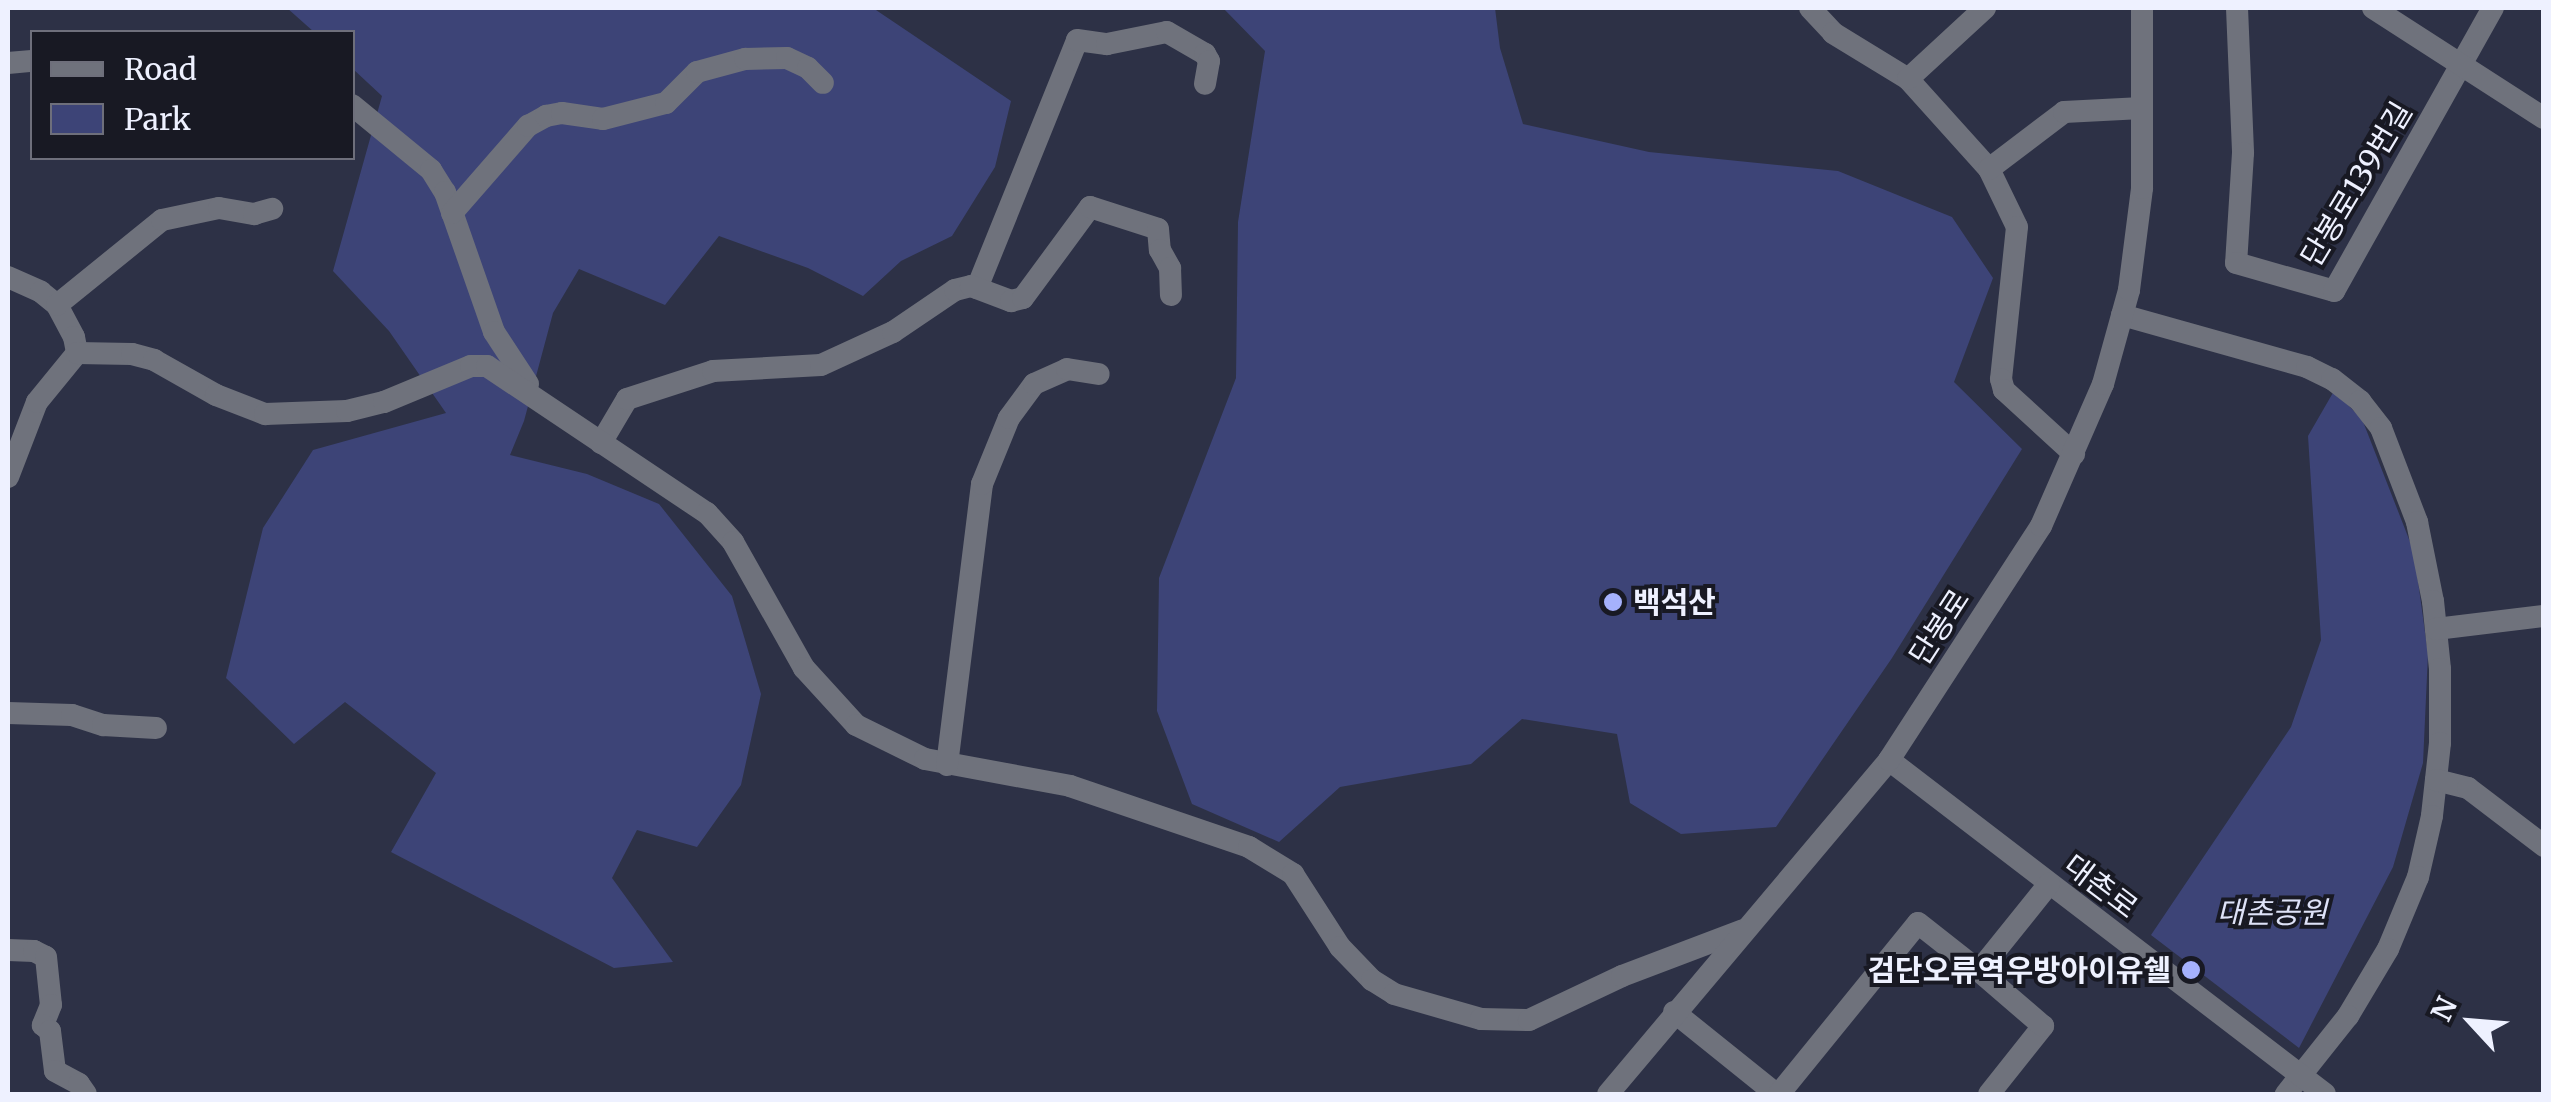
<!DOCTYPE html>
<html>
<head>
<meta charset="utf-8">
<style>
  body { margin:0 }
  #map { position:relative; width:2551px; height:1102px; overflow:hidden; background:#2d3146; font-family:Merriweather,"Noto Sans KR",serif }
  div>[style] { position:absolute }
  .green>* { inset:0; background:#3d4477 }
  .minor>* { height:22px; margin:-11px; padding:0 11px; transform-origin:11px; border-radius:11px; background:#6f727c }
  .dots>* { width:28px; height:28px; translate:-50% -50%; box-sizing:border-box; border:5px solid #181923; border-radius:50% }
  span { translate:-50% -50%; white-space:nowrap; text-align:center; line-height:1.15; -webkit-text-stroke:8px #181923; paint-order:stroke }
  .street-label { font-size:30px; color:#eef1ff }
  .poi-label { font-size:30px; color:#eef1ff; font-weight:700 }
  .left { translate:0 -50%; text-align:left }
  .right { translate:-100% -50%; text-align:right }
  .park-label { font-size:30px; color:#dee2f7; font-style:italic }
  .frame { position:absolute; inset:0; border:10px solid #eef1ff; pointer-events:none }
  .legend { position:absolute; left:30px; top:30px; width:325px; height:130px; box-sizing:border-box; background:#181923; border:2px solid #6e6f7b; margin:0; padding:12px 18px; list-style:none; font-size:30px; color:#eef1ff }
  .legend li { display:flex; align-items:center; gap:20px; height:50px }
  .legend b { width:50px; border:2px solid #6e6f7b }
  .north { position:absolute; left:2421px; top:972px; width:100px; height:100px; -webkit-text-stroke:8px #181923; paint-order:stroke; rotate:296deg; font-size:28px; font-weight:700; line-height:40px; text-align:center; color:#eef1ff }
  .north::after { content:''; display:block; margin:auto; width:35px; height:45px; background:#eef1ff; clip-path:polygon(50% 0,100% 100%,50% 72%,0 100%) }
</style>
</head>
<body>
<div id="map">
  <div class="green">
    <div style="clip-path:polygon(287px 8px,873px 8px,1011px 101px,995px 167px,952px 236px,901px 261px,863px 296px,808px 268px,719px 236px,665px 305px,579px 269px,553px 313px,524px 421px,510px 455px,587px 474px,659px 504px,732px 596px,761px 694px,741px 785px,697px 847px,637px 830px,612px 878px,673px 962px,614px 968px,391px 852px,436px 773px,345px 702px,294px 744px,226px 678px,263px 528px,313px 450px,446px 413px,389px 331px,333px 271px,382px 96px,353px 69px,352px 32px,314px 32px)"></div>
    <div style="clip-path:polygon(1223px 8px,1495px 8px,1500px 48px,1523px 124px,1649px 152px,1838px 171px,1952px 217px,1993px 278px,1954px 382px,2022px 449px,1892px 658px,1776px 827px,1681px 834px,1630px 803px,1617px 734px,1522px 719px,1471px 764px,1340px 787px,1279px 842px,1192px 804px,1157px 711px,1159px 578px,1236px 378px,1238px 222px,1265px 51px)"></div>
    <div style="clip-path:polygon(2334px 391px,2362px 419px,2414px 552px,2428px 654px,2423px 763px,2393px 867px,2299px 1048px,2151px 935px,2291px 727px,2321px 640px,2308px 436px)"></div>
  </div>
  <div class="minor">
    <div style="left:1810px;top:8px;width:34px;rotate:47deg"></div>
    <div style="left:1833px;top:33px;width:88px;rotate:31.5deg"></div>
    <div style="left:1908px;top:79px;width:121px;rotate:48deg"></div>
    <div style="left:1989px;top:169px;width:64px;rotate:64.2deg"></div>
    <div style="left:2017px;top:227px;width:153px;rotate:96deg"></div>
    <div style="left:2001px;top:379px;width:11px;rotate:75deg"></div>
    <div style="left:2004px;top:390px;width:95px;rotate:42.4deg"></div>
    <div style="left:2237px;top:8px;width:145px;rotate:87.6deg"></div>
    <div style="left:2243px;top:153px;width:110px;rotate:93.6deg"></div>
    <div style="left:2236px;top:263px;width:102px;rotate:15.9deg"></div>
    <div style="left:2334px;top:291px;width:325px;rotate:-60.7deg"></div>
    <div style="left:2373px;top:8px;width:203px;rotate:32.8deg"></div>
    <div style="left:8px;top:63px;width:24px;rotate:-5deg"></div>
    <div style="left:1908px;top:79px;width:105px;rotate:-42.7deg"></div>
    <div style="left:352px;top:105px;width:102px;rotate:39.4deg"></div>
    <div style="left:431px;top:170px;width:26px;rotate:58deg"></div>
    <div style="left:445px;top:192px;width:148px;rotate:70.7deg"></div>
    <div style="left:494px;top:332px;width:62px;rotate:56.8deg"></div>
    <div style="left:1989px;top:169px;width:94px;rotate:-37.2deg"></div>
    <div style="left:2064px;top:112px;width:78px;rotate:-2.9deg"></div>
    <div style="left:452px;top:213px;width:116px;rotate:-48.9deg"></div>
    <div style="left:528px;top:126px;width:21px;rotate:-29deg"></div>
    <div style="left:546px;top:116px;width:16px;rotate:-11deg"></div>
    <div style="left:562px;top:113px;width:41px;rotate:8.3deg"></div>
    <div style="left:603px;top:119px;width:65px;rotate:-14.3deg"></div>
    <div style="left:666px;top:103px;width:44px;rotate:-45deg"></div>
    <div style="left:697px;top:72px;width:50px;rotate:-15.2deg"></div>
    <div style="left:745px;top:59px;width:42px;rotate:-1.4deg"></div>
    <div style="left:787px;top:58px;width:23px;rotate:25deg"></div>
    <div style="left:808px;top:68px;width:21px;rotate:45deg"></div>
    <div style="left:8px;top:277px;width:36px;rotate:24deg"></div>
    <div style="left:41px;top:292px;width:21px;rotate:39deg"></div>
    <div style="left:57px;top:305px;width:36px;rotate:62deg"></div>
    <div style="left:74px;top:337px;width:16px;rotate:79deg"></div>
    <div style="left:977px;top:288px;width:267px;rotate:-68deg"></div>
    <div style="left:1077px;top:40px;width:30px;rotate:8deg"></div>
    <div style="left:1107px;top:44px;width:61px;rotate:-11.3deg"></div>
    <div style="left:1167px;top:32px;width:44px;rotate:30.1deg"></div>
    <div style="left:1205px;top:54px;width:8px;rotate:60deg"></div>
    <div style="left:1209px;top:61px;width:23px;rotate:100deg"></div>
    <div style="left:57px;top:305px;width:135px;rotate:-39deg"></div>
    <div style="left:162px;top:220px;width:58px;rotate:-11.9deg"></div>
    <div style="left:219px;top:208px;width:36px;rotate:10deg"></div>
    <div style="left:254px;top:214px;width:19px;rotate:-16deg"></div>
    <div style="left:2122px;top:315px;width:192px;rotate:15.7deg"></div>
    <div style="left:2307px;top:367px;width:28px;rotate:26deg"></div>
    <div style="left:2332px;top:379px;width:36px;rotate:38deg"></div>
    <div style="left:2360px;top:401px;width:34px;rotate:52deg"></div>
    <div style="left:2381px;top:428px;width:101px;rotate:69deg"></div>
    <div style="left:2417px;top:522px;width:81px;rotate:78.6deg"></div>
    <div style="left:2433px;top:601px;width:68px;rotate:84.1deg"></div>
    <div style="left:2440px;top:669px;width:74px;rotate:90deg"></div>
    <div style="left:2440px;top:743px;width:73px;rotate:96.3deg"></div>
    <div style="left:2432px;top:816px;width:63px;rotate:102.9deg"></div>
    <div style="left:2418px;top:877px;width:78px;rotate:112.6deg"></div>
    <div style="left:2388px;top:949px;width:78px;rotate:120.8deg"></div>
    <div style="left:2348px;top:1016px;width:100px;rotate:128.5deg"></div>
    <div style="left:601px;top:443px;width:51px;rotate:-59.4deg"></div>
    <div style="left:627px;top:399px;width:90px;rotate:-18deg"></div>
    <div style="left:713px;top:371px;width:108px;rotate:-3.2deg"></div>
    <div style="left:821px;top:365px;width:79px;rotate:-24.6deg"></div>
    <div style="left:893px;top:332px;width:75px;rotate:-34.1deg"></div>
    <div style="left:955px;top:290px;width:16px;rotate:-14deg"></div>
    <div style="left:971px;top:286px;width:43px;rotate:20.6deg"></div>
    <div style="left:1011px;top:301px;width:12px;rotate:-14deg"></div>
    <div style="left:1023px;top:298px;width:113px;rotate:-53.6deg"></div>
    <div style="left:1090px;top:207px;width:71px;rotate:17.9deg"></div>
    <div style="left:1158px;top:229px;width:21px;rotate:85deg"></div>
    <div style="left:1160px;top:250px;width:21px;rotate:61deg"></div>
    <div style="left:1170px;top:268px;width:27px;rotate:88deg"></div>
    <div style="left:8px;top:477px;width:80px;rotate:-68.9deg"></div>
    <div style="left:37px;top:402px;width:63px;rotate:-50.8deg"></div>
    <div style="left:77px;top:353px;width:55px;rotate:1deg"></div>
    <div style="left:132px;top:354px;width:23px;rotate:15deg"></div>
    <div style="left:154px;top:360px;width:71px;rotate:29.4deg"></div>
    <div style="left:216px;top:395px;width:53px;rotate:21.2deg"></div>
    <div style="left:265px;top:414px;width:82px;rotate:-2.1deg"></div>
    <div style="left:347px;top:411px;width:38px;rotate:-14deg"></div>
    <div style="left:384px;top:402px;width:94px;rotate:-22.5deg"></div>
    <div style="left:471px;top:366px;width:16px"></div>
    <div style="left:487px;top:366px;width:265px;rotate:33.8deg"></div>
    <div style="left:707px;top:513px;width:39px;rotate:48deg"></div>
    <div style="left:733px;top:542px;width:145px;rotate:60.6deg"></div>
    <div style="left:804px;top:668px;width:77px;rotate:47.6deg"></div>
    <div style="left:856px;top:725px;width:77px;rotate:26.2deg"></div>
    <div style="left:925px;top:759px;width:147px;rotate:10.5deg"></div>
    <div style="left:1070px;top:786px;width:189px;rotate:18.8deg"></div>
    <div style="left:1249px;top:847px;width:52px;rotate:31.5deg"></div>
    <div style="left:1293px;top:874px;width:87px;rotate:57.2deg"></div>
    <div style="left:1340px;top:947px;width:46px;rotate:45.9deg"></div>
    <div style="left:1372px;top:980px;width:26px;rotate:32deg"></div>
    <div style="left:1394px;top:994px;width:91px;rotate:16deg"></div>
    <div style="left:1481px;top:1019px;width:48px;rotate:1.2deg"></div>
    <div style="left:1529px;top:1020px;width:103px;rotate:-25.3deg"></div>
    <div style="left:1622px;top:976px;width:129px;rotate:-20.8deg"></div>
    <div style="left:2436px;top:629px;width:109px;rotate:-6.9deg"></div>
    <div style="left:8px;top:713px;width:64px;rotate:1.8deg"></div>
    <div style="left:72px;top:715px;width:33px;rotate:18deg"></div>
    <div style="left:103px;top:725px;width:53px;rotate:3.2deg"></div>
    <div style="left:1889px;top:760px;width:549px;rotate:37.45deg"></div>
    <div style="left:947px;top:765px;width:283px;rotate:-82.9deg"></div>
    <div style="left:982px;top:484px;width:71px;rotate:-67.8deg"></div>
    <div style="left:1009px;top:418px;width:42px;rotate:-53.7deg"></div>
    <div style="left:1034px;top:384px;width:36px;rotate:-24deg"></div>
    <div style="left:1067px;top:369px;width:32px;rotate:9deg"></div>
    <div style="left:2436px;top:780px;width:33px;rotate:14deg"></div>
    <div style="left:2468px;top:788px;width:96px;rotate:37.3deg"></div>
    <div style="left:8px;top:950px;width:26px;rotate:2deg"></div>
    <div style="left:34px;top:951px;width:13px;rotate:27deg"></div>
    <div style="left:46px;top:957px;width:48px;rotate:84.1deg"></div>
    <div style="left:51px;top:1005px;width:22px;rotate:112deg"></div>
    <div style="left:43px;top:1025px;width:9px;rotate:41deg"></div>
    <div style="left:50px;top:1031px;width:40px;rotate:82.9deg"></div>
    <div style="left:55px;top:1071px;width:27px;rotate:28deg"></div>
    <div style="left:79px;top:1084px;width:12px;rotate:55deg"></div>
    <div style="left:1674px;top:1012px;width:131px;rotate:38.8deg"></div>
    <div style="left:1608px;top:1094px;width:436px;rotate:-49.9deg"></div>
    <div style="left:1889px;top:760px;width:279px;rotate:-57deg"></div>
    <div style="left:2041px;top:526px;width:155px;rotate:-66.4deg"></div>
    <div style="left:2103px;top:384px;width:98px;rotate:-74.5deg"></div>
    <div style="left:2129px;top:290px;width:103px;rotate:-82.7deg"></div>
    <div style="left:2142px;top:188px;width:180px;rotate:-90deg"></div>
    <div style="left:1779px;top:1094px;width:220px;rotate:-50.9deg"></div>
    <div style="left:1918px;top:923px;width:78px;rotate:38.2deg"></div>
    <div style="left:1989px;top:1094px;width:87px;rotate:-51.5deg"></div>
    <div style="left:2043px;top:1026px;width:84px;rotate:-139.3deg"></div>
    <div style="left:1979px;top:971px;width:112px;rotate:-51.2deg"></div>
  </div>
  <div class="dots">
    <div style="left:1613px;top:602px;background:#a5b1fc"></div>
    <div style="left:2191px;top:970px;background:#a5b1fc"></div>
  </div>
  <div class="street-label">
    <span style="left:2356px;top:184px;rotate:-59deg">단봉로139번길</span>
    <span style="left:1939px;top:627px;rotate:-57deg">단봉로</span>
    <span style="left:2101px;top:886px;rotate:37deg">대촌로</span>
  </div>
  <div class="poi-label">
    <span class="left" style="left:1633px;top:602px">백석산</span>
    <span class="right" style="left:2171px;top:970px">검단오류역우방아이유쉘</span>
  </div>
  <div class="park-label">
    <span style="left:2272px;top:912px">대촌공원</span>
  </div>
  <div class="frame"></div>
  <ul class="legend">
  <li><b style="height:12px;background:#6f727c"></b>Road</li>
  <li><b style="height:28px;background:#3d4477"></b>Park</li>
  </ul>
  <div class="north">N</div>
</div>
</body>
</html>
